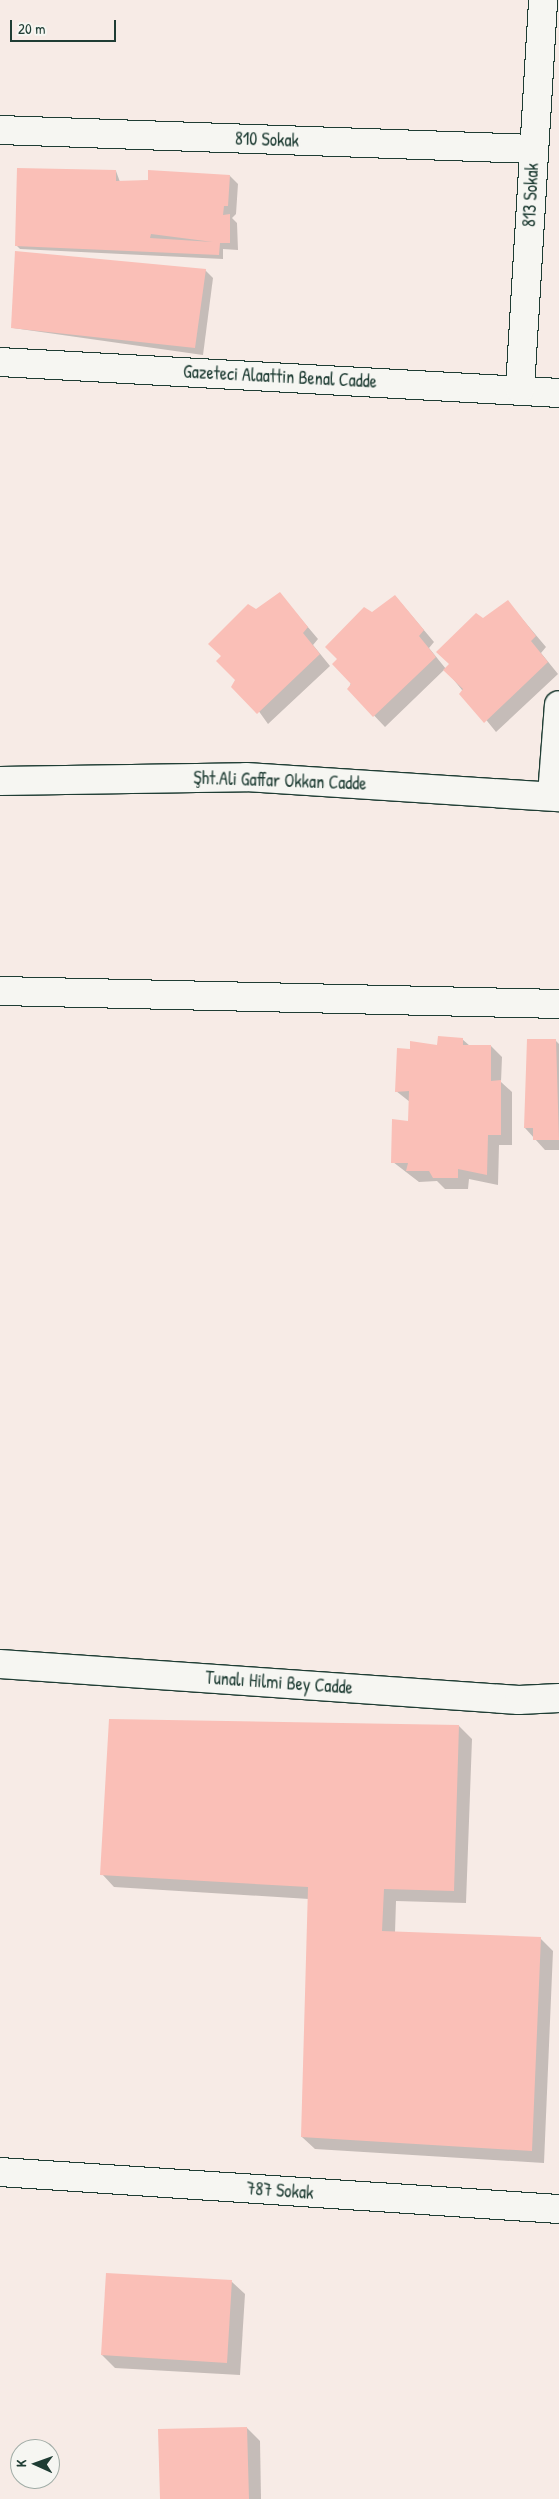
<!DOCTYPE html>
<html>
<head>
<meta charset="utf-8">
<style>
  body { margin:0 }
  #map { position:relative; width:559px; height:2499px; overflow:hidden; background:#f7ebe6; font-family:"Patrick Hand",sans-serif }
  div>[style] { position:absolute }
  .shadow>* { inset:0; background:#0003 }
  .building>* { inset:0; background:#fabfb7 }
  .roads { filter:drop-shadow(1px 0 #1f3d34) drop-shadow(-1px 0 #1f3d34) drop-shadow(0 1px #1f3d34) drop-shadow(0 -1px #1f3d34) }
  .street>* { height:28px; margin:-14px; padding:0 14px; transform-origin:14px; border-radius:14px; background:#f6f6f2 }
  .secondary>* { height:28px; margin:-14px; padding:0 14px; transform-origin:14px; border-radius:14px; background:#f6f6f2 }
  span { translate:-50% -50%; white-space:nowrap; text-align:center; line-height:1.15; -webkit-text-stroke:4.5px #f6f6f2; paint-order:stroke }
  .street-label { font-size:18px; color:#1f3d34 }
  .north { position:absolute; left:10px; top:2439px; width:50px; height:50px; box-sizing:border-box; background:#f6f6f2; border:1px solid #a0aca6; border-radius:50%; rotate:272deg; font-size:14px; font-weight:700; line-height:20px; text-align:center; color:#1f3d34 }
  .north::after { content:''; display:block; margin:auto; width:18px; height:22px; background:#1f3d34; clip-path:polygon(50% 0,100% 100%,50% 72%,0 100%) }
  .scale { position:absolute; left:10px; top:20px; width:106px; height:22px; box-sizing:border-box; border:2px solid #1f3d34; border-top:0; padding-left:6px; font-size:15px; line-height:18px; white-space:nowrap; color:#1f3d34; -webkit-text-stroke:4px #f6f6f2; paint-order:stroke }
</style>
</head>
<body>
<div id="map">
  <div class="shadow">
    <div style="clip-path:polygon(116px 171px,120px 182px,230px 176px,238px 184px,236px 214px,232px 218px,237px 223px,238px 250px,223px 249px,223px 259px,20px 249px,16px 245px)"></div>
    <div style="clip-path:polygon(205px 270px,213px 278px,203px 355px,13px 328px)"></div>
    <div style="clip-path:polygon(280px 594px,318px 639px,313px 645px,330px 666px,268px 724px,237px 681px,256px 611px)"></div>
    <div style="clip-path:polygon(396px 597px,434px 642px,429px 648px,446px 669px,484px 619px,508px 602px,546px 647px,541px 653px,558px 674px,496px 732px,445px 669px,385px 727px,349px 689px,372px 614px)"></div>
    <div style="clip-path:polygon(462px 1039px,470px 1046px,491px 1046px,502px 1057px,501px 1082px,512px 1092px,512px 1145px,499px 1145px,498px 1185px,469px 1179px,468px 1189px,445px 1189px,437px 1181px,419px 1182px,393px 1162px,409px 1123px,410px 1102px,396px 1091px,411px 1051px)"></div>
    <div style="clip-path:polygon(555px 1040px,559px 1044px,559px 1150px,545px 1150px,525px 1128px)"></div>
    <div style="clip-path:polygon(459px 1726px,472px 1739px,466px 1903px,396px 1901px,395px 1933px,540px 1938px,553px 1951px,544px 2163px,315px 2149px,302px 2137px,309px 1899px,114px 1887px,102px 1874px)"></div>
    <div style="clip-path:polygon(107px 2274px,232px 2282px,245px 2294px,240px 2375px,115px 2368px,102px 2355px)"></div>
    <div style="clip-path:polygon(247px 2428px,260px 2441px,261px 2499px,161px 2499px)"></div>
  </div>
  <div class="building">
    <div style="clip-path:polygon(evenodd,17px 168px,116px 170px,116px 181px,148px 180px,148px 170px,230px 175px,228px 206px,224px 206px,223px 215px,230px 214px,230px 243px,220px 243px,219px 255px,15px 246px,17px 168px,151px 234px,213px 242px,150px 238px,151px 234px)"></div>
    <div style="clip-path:polygon(15px 251px,206px 269px,195px 348px,11px 328px)"></div>
    <div style="clip-path:polygon(280px 592px,308px 627px,303px 633px,320px 654px,257px 714px,231px 687px,235px 680px,216px 661px,221px 656px,208px 644px,248px 604px,256px 609px)"></div>
    <div style="clip-path:polygon(395px 595px,424px 630px,419px 636px,436px 657px,373px 717px,347px 689px,351px 684px,332px 664px,337px 659px,325px 647px,364px 607px,372px 612px)"></div>
    <div style="clip-path:polygon(508px 600px,536px 636px,531px 641px,548px 662px,484px 723px,459px 694px,463px 689px,443px 670px,449px 664px,436px 652px,476px 613px,483px 618px)"></div>
    <div style="clip-path:polygon(438px 1036px,463px 1038px,463px 1045px,491px 1045px,491px 1081px,501px 1080px,501px 1135px,488px 1135px,487px 1175px,458px 1169px,458px 1178px,433px 1178px,429px 1171px,406px 1171px,408px 1163px,391px 1163px,392px 1119px,408px 1121px,409px 1091px,395px 1092px,397px 1048px,410px 1049px,410px 1041px,437px 1045px)"></div>
    <div style="clip-path:polygon(527px 1039px,556px 1039px,559px 1140px,533px 1140px,533px 1128px,524px 1128px)"></div>
    <div style="clip-path:polygon(109px 1719px,459px 1725px,454px 1891px,384px 1889px,382px 1931px,541px 1937px,532px 2151px,301px 2137px,308px 1887px,100px 1875px)"></div>
    <div style="clip-path:polygon(106px 2273px,232px 2280px,227px 2363px,101px 2355px)"></div>
    <div style="clip-path:polygon(247px 2427px,249px 2499px,160px 2499px,158px 2429px)"></div>
  </div>
  <div class="roads">
    <div class="street">
      <div style="left:0;top:130px;width:534px;rotate:2.04deg"></div>
      <div style="left:0;top:362px;width:560px;rotate:3.17deg"></div>
      <div style="left:520px;top:389px;width:390px;rotate:-86.6deg"></div>
      <div style="left:552px;top:795px;width:90px;rotate:-85.6deg"></div>
      <div style="left:0;top:991px;width:559px;rotate:1.33deg"></div>
      <div style="left:0;top:1664px;width:520px;rotate:3.97deg"></div>
      <div style="left:519px;top:1700px;width:40px;rotate:-2.9deg"></div>
      <div style="left:0;top:2172px;width:560px;rotate:3.79deg"></div>
    </div>
    <div class="secondary">
      <div style="left:0;top:781px;width:246px;rotate:-0.9deg"></div>
      <div style="left:246px;top:777px;width:314px;rotate:3.7deg"></div>
    </div>
  </div>
  <div class="street-label">
    <span style="left:267px;top:140px;rotate:2deg">810 Sokak</span>
    <span style="left:531px;top:195px;rotate:-87deg">813 Sokak</span>
    <span style="left:280px;top:377px;rotate:3deg">Gazeteci Alaattin Benal Cadde</span>
    <span style="left:280px;top:781px;rotate:2deg">Şht.Ali Gaffar Okkan Cadde</span>
    <span style="left:279px;top:1683px;rotate:4deg">Tunalı Hilmi Bey Cadde</span>
    <span style="left:280px;top:2191px;rotate:4deg">787 Sokak</span>
  </div>
  <div class="north">K</div>
  <div class="scale">20 m</div>
</div>
</body>
</html>
